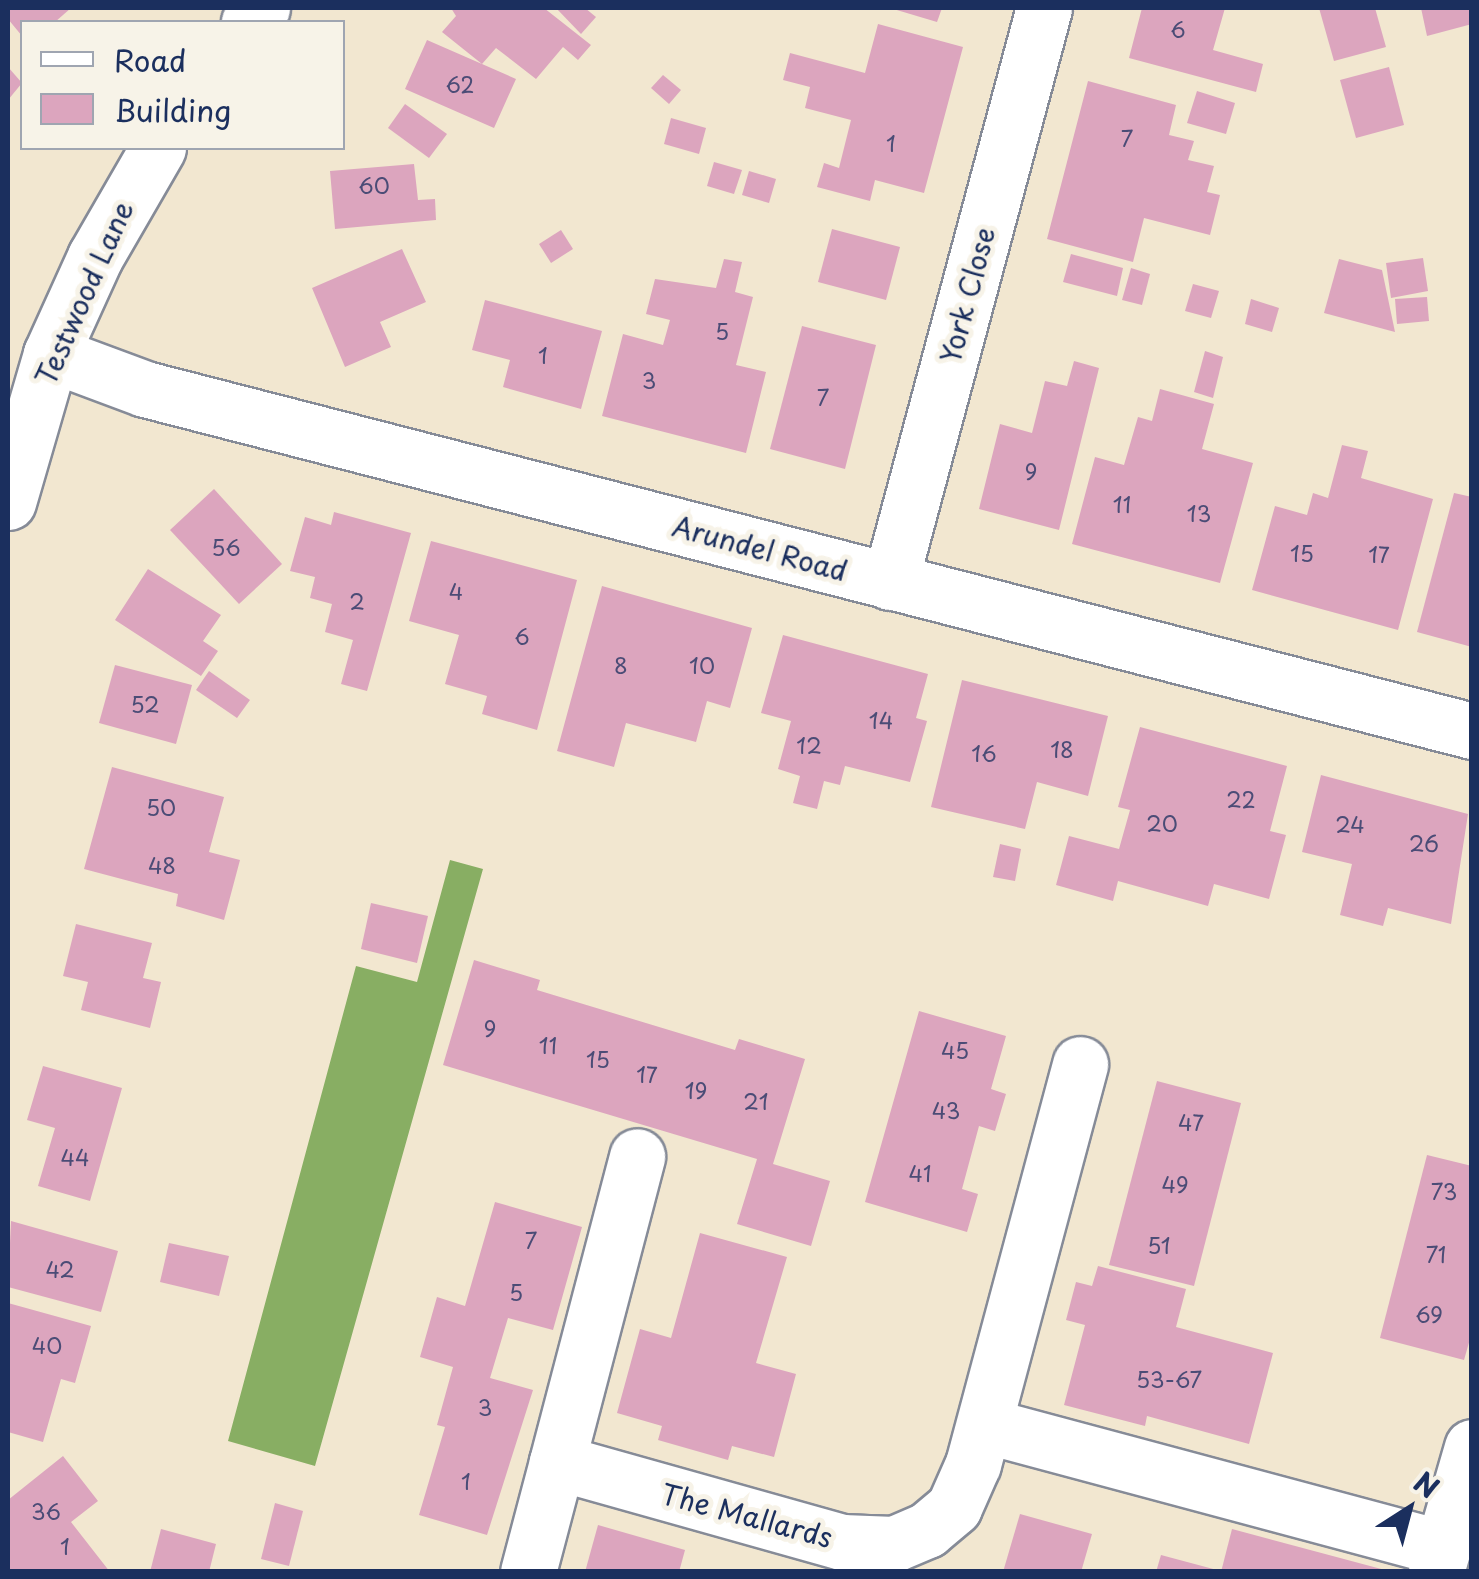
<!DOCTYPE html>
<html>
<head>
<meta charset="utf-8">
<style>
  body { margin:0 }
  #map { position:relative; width:1479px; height:1579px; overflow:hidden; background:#f2e7d0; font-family:"Playpen Sans",sans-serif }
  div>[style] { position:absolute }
  .forest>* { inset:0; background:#88ae63 }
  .building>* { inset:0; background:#dca5be }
  .roads { filter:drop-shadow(2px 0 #868b97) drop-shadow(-2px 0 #868b97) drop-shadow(0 2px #868b97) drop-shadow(0 -2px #868b97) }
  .street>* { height:55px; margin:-27.5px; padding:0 27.5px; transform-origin:27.5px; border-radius:27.5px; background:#fff }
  span { translate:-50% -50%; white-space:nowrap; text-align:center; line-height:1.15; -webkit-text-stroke:10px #f7f3e8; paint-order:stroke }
  .number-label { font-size:22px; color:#4b4c76 }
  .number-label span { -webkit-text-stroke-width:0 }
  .street-label { font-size:28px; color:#1b2f5e }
  .frame { position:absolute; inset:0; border:10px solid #1b2f5e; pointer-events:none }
  .legend { position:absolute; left:20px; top:20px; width:325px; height:130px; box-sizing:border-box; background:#f7f3e8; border:2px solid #9fa5b1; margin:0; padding:12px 18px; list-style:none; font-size:30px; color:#1b2f5e }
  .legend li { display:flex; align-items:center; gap:20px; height:50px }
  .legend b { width:50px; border:2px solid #9fa5b1 }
  .north { position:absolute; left:1359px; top:1459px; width:100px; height:100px; -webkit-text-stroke:8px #f7f3e8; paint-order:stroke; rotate:36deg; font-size:28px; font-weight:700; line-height:40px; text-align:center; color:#1b2f5e }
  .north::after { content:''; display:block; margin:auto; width:35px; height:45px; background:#1b2f5e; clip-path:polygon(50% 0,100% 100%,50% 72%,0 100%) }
</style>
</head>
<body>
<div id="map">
  <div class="forest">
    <div style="clip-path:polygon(450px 860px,483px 869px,315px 1466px,228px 1441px,356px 966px,417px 982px)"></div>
  </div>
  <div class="building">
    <div style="clip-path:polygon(8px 8px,71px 8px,55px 22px,22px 22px,22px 36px,8px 19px)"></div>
    <div style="clip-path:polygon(451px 8px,544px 8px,591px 45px,578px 60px,563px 47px,536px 79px,496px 48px,482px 64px,516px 79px,494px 128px,405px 89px,427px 40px,482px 64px,442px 32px,456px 16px)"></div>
    <div style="clip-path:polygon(556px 8px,585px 8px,596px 17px,581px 34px)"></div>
    <div style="clip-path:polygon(890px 8px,942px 8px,937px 22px)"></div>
    <div style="clip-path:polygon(1142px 8px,1225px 8px,1213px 50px,1263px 64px,1256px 92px,1129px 58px)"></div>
    <div style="clip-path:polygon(1319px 8px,1375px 8px,1386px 47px,1334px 61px)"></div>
    <div style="clip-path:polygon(1421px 8px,1472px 8px,1472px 24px,1427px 36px)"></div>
    <div style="clip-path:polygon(878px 24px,963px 47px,924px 193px,875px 180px,870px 201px,817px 187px,824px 163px,839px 168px,851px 120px,805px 108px,810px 87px,783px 80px,790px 53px,865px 73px)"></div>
    <div style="clip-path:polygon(8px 67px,22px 83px,8px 100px)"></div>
    <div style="clip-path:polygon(1389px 67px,1404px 125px,1356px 138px,1340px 80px)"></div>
    <div style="clip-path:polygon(663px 75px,681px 90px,669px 104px,651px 88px)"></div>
    <div style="clip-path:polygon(1088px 81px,1176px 105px,1169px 135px,1194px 141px,1188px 160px,1214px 166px,1207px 192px,1220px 195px,1210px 235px,1144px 218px,1133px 262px,1047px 239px)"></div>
    <div style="clip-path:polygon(1197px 91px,1235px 103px,1226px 134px,1187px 123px)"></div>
    <div style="clip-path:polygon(405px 104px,447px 134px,429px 158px,388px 128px)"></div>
    <div style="clip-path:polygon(671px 118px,706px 128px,699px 154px,664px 144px)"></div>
    <div style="clip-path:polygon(714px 162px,742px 170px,734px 194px,707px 186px)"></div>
    <div style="clip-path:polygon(414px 164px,418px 200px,435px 199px,436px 220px,335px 229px,330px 171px)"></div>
    <div style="clip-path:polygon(749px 171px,776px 179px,769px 203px,742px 195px)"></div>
    <div style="clip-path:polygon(832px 229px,900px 247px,886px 300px,818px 282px)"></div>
    <div style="clip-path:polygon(561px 230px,573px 249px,551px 263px,539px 244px)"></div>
    <div style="clip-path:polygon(402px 249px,426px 302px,380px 322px,391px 347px,345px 367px,312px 288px)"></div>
    <div style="clip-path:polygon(1071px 254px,1123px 268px,1117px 296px,1063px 282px)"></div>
    <div style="clip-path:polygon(1423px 258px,1428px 291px,1391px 298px,1386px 263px)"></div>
    <div style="clip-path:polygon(724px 259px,742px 262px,735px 292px,753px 297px,736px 365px,766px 372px,746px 453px,602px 416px,623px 334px,663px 345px,670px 320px,646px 314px,655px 279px,716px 288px)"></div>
    <div style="clip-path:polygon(1339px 259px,1382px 270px,1395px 332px,1324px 313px)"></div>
    <div style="clip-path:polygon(1131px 268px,1150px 274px,1142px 305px,1122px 300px)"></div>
    <div style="clip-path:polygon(1193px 284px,1219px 291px,1211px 318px,1185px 311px)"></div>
    <div style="clip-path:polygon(1427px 297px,1429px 321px,1397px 324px,1395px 299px)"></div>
    <div style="clip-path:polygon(1251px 299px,1279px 308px,1272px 332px,1245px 324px)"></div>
    <div style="clip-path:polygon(485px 300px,602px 331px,581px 409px,503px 387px,510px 360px,472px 350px)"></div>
    <div style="clip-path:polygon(802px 326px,876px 345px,845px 469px,770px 449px)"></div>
    <div style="clip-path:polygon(1205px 351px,1223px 357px,1213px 398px,1194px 392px)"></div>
    <div style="clip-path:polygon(1074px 361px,1099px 368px,1059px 530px,979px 509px,1000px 424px,1032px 433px,1045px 381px,1067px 386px)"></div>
    <div style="clip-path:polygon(1160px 389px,1214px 404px,1202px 449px,1253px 463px,1220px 583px,1072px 544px,1095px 457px,1124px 465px,1138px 417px,1152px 421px)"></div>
    <div style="clip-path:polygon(1342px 445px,1368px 451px,1361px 478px,1433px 499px,1398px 630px,1252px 590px,1275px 506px,1307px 515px,1313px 493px,1328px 498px)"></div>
    <div style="clip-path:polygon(214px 489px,282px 564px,239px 604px,170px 530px)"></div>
    <div style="clip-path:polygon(1454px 493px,1472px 497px,1472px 647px,1417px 632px)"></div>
    <div style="clip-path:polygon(334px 512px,411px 533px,367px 691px,341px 684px,353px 640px,325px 632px,332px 604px,310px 598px,315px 577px,290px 571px,305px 517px,331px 525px)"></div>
    <div style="clip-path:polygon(431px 541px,577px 580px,537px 730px,482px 714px,487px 696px,445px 684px,459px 635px,409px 621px)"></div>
    <div style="clip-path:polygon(148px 569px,221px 615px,203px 641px,218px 651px,201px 676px,115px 620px)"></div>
    <div style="clip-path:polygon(602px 586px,752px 628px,730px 708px,707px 701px,696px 742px,626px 723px,614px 767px,557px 751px)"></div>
    <div style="clip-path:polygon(783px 635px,928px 674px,916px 718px,927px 721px,910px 782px,845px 766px,840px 785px,824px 781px,817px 809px,793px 803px,800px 776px,778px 769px,791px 721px,761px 713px)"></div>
    <div style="clip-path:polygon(115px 665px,192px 685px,176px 744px,99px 723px)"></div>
    <div style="clip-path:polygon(209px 671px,250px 700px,237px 718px,196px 690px)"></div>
    <div style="clip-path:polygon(962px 680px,1108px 716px,1088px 796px,1037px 782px,1025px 829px,931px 807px)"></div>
    <div style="clip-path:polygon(1140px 727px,1287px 766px,1270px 831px,1286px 835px,1269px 899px,1214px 884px,1208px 906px,1118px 881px,1113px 901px,1056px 885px,1069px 836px,1119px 849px,1130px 810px,1118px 807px)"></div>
    <div style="clip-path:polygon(112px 767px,224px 797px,209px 852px,240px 860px,224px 920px,176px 906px,178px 894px,84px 869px)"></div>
    <div style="clip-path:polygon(1321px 775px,1468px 814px,1451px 924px,1388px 908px,1383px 926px,1340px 915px,1352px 864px,1302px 852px)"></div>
    <div style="clip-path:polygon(1000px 844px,1021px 849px,1015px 881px,993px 877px)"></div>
    <div style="clip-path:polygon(371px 903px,428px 916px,417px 963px,361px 949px)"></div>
    <div style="clip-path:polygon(76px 924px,152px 943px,143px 978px,161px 982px,150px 1028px,81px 1010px,88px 982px,63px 976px)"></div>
    <div style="clip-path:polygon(474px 960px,540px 980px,537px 990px,735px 1050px,739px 1039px,805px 1059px,773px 1164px,830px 1181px,811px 1246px,737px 1224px,757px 1159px,443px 1065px)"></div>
    <div style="clip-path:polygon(919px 1011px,1006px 1036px,991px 1089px,1006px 1094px,995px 1131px,979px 1126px,962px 1189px,978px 1194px,967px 1232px,865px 1202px)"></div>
    <div style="clip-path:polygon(43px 1066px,122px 1088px,90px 1201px,38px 1186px,55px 1128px,27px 1120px)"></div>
    <div style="clip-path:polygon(1157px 1081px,1241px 1103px,1194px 1286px,1109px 1265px)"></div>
    <div style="clip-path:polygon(1427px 1155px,1472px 1166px,1472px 1332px,1464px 1360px,1380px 1338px)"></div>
    <div style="clip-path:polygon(495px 1202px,582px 1227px,553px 1330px,508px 1318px,490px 1378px,533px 1390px,487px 1535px,419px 1515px,445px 1427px,437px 1425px,453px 1367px,420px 1357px,437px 1297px,465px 1306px)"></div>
    <div style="clip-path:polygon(11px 1221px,118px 1251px,101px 1312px,8px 1287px)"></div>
    <div style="clip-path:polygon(700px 1233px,787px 1257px,756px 1363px,796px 1374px,774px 1457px,732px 1446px,728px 1460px,658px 1440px,662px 1426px,617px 1413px,640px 1329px,671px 1338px)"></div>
    <div style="clip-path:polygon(169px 1243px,229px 1256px,219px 1296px,160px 1282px)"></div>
    <div style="clip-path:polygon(1098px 1266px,1186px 1289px,1176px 1327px,1273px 1353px,1249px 1444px,1147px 1416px,1145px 1426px,1064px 1405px,1085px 1325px,1066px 1320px,1076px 1282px,1092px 1286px)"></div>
    <div style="clip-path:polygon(8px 1303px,91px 1326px,75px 1383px,61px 1379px,43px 1442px,8px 1432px)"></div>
    <div style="clip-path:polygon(63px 1456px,98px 1501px,71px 1522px,110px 1572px,8px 1572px,8px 1500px)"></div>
    <div style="clip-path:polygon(275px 1503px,303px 1511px,289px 1566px,261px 1559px)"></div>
    <div style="clip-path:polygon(1020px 1514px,1092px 1534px,1081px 1572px,1003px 1572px)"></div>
    <div style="clip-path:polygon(598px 1525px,685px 1550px,679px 1572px,585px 1572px)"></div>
    <div style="clip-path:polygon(161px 1529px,216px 1544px,209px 1572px,150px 1572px)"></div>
    <div style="clip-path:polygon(1232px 1529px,1385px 1570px,1384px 1572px,1221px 1572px)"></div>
    <div style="clip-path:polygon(1161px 1555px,1217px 1570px,1217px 1572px,1156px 1572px)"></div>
  </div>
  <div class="roads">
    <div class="street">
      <div style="left:249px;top:22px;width:19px;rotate:-47deg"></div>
      <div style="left:51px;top:354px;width:100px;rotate:20.4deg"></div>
      <div style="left:145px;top:389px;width:1370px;rotate:14.45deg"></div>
      <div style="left:8px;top:502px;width:154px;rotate:-73.8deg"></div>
      <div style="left:51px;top:354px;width:107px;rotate:-65.6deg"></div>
      <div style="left:95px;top:257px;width:126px;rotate:-60deg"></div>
      <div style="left:890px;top:582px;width:594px;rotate:-74.98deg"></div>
      <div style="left:984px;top:1425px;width:475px;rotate:15deg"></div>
      <div style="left:557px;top:1462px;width:316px;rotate:-75.3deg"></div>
      <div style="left:528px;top:1572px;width:114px;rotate:-75.2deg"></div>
      <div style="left:557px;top:1462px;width:296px;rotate:15.7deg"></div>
      <div style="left:842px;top:1542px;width:52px;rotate:2.2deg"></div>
      <div style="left:894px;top:1544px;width:36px;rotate:-23deg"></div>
      <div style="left:927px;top:1530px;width:35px;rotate:-40deg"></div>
      <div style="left:954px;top:1507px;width:47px;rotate:-66.2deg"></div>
      <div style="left:973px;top:1464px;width:414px;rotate:-75deg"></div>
      <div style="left:1436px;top:1572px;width:130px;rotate:-73.9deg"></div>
    </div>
  </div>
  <div class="number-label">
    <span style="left:1178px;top:29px">6</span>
    <span style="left:460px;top:84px">62</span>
    <span style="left:1127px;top:138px">7</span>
    <span style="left:891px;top:143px">1</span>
    <span style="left:374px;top:185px">60</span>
    <span style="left:722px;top:331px">5</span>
    <span style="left:543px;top:355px">1</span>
    <span style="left:649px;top:380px">3</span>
    <span style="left:823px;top:397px">7</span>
    <span style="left:1031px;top:471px">9</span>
    <span style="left:1122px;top:504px">11</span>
    <span style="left:1199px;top:513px">13</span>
    <span style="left:226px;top:547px">56</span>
    <span style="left:1302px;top:553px">15</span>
    <span style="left:1379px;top:554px">17</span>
    <span style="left:456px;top:591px">4</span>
    <span style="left:357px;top:601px">2</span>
    <span style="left:522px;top:636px">6</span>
    <span style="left:621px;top:665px">8</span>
    <span style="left:702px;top:665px">10</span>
    <span style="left:145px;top:704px">52</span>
    <span style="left:881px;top:720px">14</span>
    <span style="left:809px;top:745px">12</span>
    <span style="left:1062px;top:749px">18</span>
    <span style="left:984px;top:753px">16</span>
    <span style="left:1241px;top:799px">22</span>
    <span style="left:161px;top:807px">50</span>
    <span style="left:1162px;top:823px">20</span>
    <span style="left:1350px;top:824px">24</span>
    <span style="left:1424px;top:843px">26</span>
    <span style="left:162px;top:865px">48</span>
    <span style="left:490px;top:1028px">9</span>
    <span style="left:548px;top:1045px">11</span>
    <span style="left:955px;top:1050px">45</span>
    <span style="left:598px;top:1059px">15</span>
    <span style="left:647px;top:1074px">17</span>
    <span style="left:696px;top:1090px">19</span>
    <span style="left:756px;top:1101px">21</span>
    <span style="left:946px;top:1110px">43</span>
    <span style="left:1191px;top:1122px">47</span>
    <span style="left:75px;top:1157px">44</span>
    <span style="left:920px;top:1173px">41</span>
    <span style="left:1175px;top:1184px">49</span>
    <span style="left:1444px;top:1191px">73</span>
    <span style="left:531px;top:1240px">7</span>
    <span style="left:1159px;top:1245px">51</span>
    <span style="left:1436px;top:1254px">71</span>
    <span style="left:60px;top:1269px">42</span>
    <span style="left:516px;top:1292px">5</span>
    <span style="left:1429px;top:1314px">69</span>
    <span style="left:47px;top:1345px">40</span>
    <span style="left:1169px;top:1379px">53-67</span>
    <span style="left:485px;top:1407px">3</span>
    <span style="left:466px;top:1481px">1</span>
    <span style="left:46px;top:1511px">36</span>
    <span style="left:65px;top:1546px">1</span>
  </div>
  <div class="street-label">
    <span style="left:84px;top:293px;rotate:-66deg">Testwood Lane</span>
    <span style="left:967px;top:295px;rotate:-75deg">York Close</span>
    <span style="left:760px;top:548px;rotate:15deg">Arundel Road</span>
    <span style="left:747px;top:1515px;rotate:15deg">The Mallards</span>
  </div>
  <div class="frame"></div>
  <ul class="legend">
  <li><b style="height:12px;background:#fff"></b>Road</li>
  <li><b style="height:28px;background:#dca5be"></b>Building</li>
  </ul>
  <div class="north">N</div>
</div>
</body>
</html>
